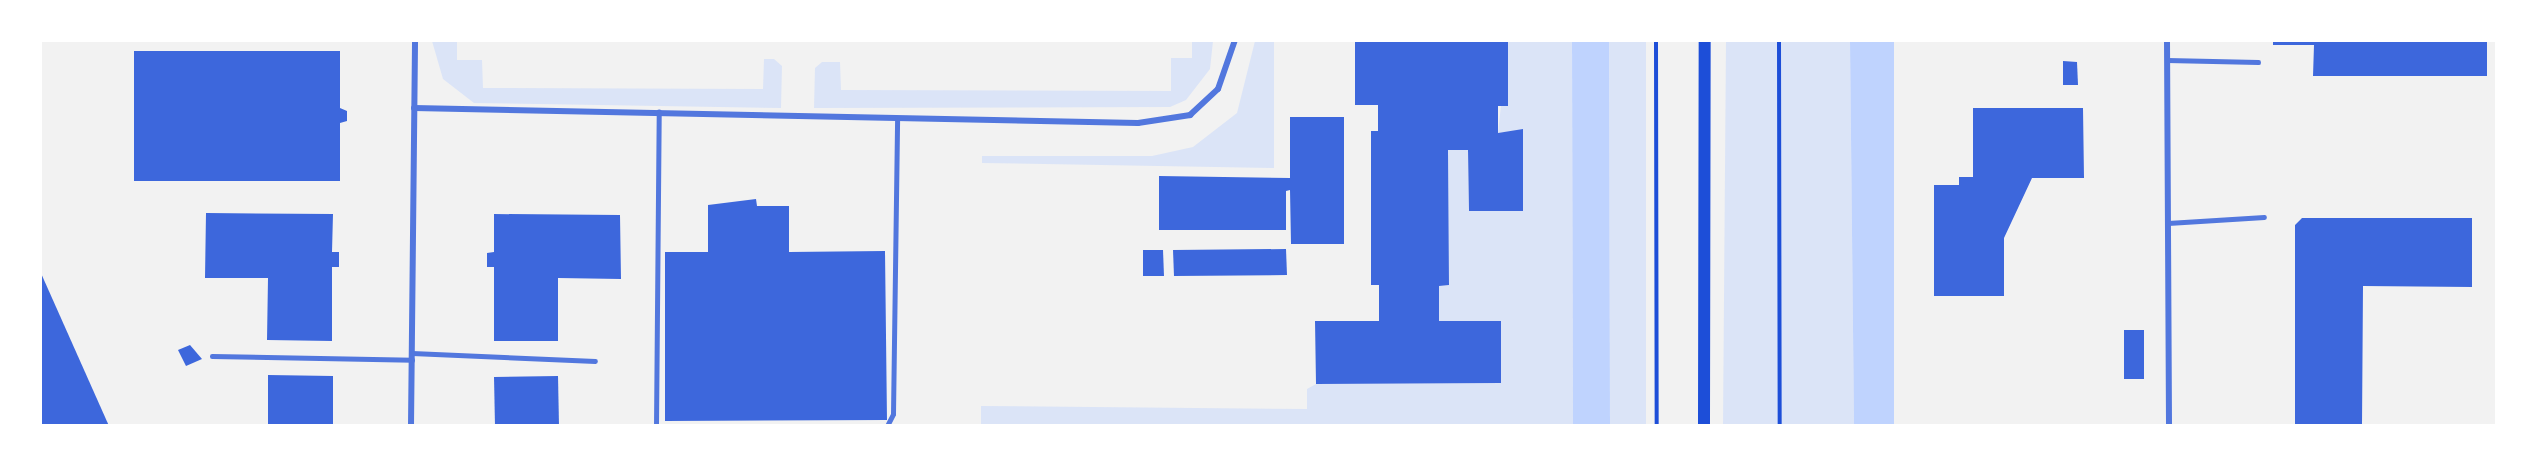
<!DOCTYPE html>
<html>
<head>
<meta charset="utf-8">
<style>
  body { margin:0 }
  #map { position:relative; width:2537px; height:466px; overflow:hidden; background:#f2f2f2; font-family:Roboto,sans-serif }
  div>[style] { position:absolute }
  .green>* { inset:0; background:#dbe4f7 }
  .water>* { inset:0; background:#bfd3fe }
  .building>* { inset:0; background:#3d67dc }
  .path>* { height:4px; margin:-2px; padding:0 2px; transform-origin:2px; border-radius:2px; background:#1d4ed8 }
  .service>* { height:4.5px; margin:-2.25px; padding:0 2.25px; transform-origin:2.25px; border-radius:2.25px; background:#5277de }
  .minor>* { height:6px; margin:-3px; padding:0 3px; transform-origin:3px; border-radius:3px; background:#5277de }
  .secondary>* { height:12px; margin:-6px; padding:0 6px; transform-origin:6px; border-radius:6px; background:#1d4ed8 }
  span { translate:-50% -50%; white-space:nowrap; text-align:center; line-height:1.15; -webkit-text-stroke:6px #fff; paint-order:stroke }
  .frame { position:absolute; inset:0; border:42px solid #fff; pointer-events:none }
</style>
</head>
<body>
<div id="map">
  <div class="green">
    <div style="clip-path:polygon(432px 41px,457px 41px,457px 60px,482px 60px,483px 88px,763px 89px,764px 59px,774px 59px,782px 66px,781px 108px,474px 103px,443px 79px)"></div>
    <div style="clip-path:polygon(1192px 41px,1213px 41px,1210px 69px,1186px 100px,1170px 107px,814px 108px,815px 68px,822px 62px,840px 62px,841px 90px,1171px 91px,1171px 58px,1192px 58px)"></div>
    <div style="clip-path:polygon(1255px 41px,1274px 41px,1274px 168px,982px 163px,982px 156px,1152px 156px,1193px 147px,1237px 113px)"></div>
    <div style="clip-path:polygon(1508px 41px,1572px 41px,1573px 425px,981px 426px,981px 406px,1307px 409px,1307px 389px,1316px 384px,1501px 383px,1501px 321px,1439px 321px,1439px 286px,1449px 285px,1448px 150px,1468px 150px,1469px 211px,1523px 211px,1523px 130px,1498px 133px)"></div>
    <div style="clip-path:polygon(1609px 41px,1646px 41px,1646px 425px,1610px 425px)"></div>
    <div style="clip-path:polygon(1726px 41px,1850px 41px,1854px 425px,1723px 426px)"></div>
  </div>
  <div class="water">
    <div style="clip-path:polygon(1572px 41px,1609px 41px,1610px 425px,1573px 425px)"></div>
    <div style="clip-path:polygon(1850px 41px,1894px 41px,1894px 425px,1854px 425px)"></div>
  </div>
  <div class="building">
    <div style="clip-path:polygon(1355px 40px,1508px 40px,1508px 106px,1498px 106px,1498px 133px,1523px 129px,1523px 211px,1469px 211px,1468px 150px,1448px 150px,1449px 285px,1439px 286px,1439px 321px,1501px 321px,1501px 383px,1316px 384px,1315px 321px,1379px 321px,1379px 285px,1371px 285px,1371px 131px,1378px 131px,1378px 105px,1355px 105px)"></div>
    <div style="clip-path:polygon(2273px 40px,2487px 40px,2487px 76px,2313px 76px,2314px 45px,2273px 45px)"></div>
    <div style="clip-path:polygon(134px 51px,340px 51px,340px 108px,347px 111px,347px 121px,340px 123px,340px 181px,134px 181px)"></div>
    <div style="clip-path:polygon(2063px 61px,2077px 62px,2078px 85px,2063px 85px)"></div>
    <div style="clip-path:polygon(1973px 108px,2083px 108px,2084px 178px,2032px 178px,2004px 238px,2004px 296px,1934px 296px,1934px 185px,1959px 185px,1959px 177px,1973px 177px)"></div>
    <div style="clip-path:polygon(1290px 117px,1344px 117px,1344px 244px,1291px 244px,1290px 190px,1286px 191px,1286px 230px,1159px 230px,1159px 176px,1290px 178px)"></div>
    <div style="clip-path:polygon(756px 199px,757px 206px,789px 206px,789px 252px,885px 251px,887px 420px,665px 421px,665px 252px,708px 252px,708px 205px)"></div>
    <div style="clip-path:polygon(206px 213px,333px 214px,332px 252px,339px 252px,339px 267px,332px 267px,332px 341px,267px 340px,268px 278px,205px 278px)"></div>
    <div style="clip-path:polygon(494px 214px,620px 215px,621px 279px,558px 278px,558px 341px,494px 341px,494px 267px,487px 267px,487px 253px,494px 252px)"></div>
    <div style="clip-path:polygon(2302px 218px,2472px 218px,2472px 287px,2363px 286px,2362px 426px,2295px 426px,2295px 225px)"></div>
    <div style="clip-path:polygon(1286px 249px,1287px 275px,1174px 276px,1173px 250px)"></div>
    <div style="clip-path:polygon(1143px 250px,1163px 250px,1164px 276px,1143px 276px)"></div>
    <div style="clip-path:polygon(40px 271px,109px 426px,40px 426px)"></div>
    <div style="clip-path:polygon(2124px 330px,2144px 330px,2144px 379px,2124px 379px)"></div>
    <div style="clip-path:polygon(190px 345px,202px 359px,186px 366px,178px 350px)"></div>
    <div style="clip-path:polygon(268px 375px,333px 376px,333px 426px,268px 426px)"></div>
    <div style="clip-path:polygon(558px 376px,559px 426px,495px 426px,494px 377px)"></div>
  </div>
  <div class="path">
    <div style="left:1656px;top:40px;width:386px;rotate:89.9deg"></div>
    <div style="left:1779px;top:40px;width:386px;rotate:89.9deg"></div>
  </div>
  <div class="service">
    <div style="left:2167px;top:60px;width:91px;rotate:1.3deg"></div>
    <div style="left:2168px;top:223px;width:96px;rotate:-3.6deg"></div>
    <div style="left:412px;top:353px;width:183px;rotate:2.5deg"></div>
    <div style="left:212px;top:356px;width:200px;rotate:1.1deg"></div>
    <div style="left:656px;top:426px;width:314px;rotate:-89.5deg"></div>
    <div style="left:887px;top:426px;width:13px;rotate:-63deg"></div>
    <div style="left:893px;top:414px;width:294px;rotate:-89.2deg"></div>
  </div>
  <div class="minor">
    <div style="left:2167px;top:40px;width:386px;rotate:89.7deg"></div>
    <div style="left:414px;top:108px;width:724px;rotate:1.19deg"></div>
    <div style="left:1138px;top:123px;width:53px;rotate:-8.7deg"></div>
    <div style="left:1190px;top:115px;width:38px;rotate:-43deg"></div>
    <div style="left:1218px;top:89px;width:52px;rotate:-70.9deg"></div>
    <div style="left:411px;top:426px;width:386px;rotate:-89.4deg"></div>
  </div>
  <div class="secondary">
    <div style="left:1704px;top:426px;width:386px;rotate:-89.9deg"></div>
  </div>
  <div class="frame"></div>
</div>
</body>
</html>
